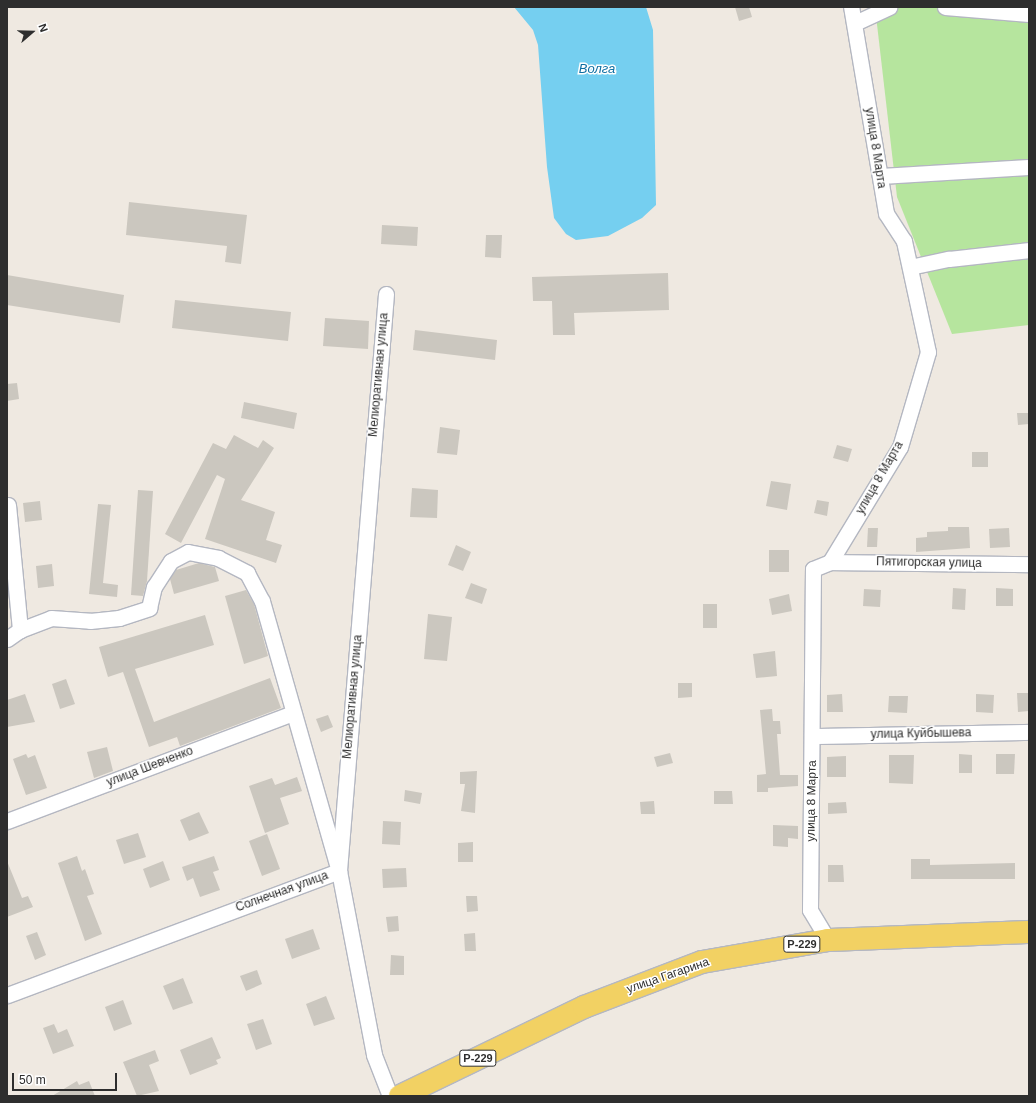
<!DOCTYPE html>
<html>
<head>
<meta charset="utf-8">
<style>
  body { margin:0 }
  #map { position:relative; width:1036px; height:1103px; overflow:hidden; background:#efe9e1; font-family:Arial,sans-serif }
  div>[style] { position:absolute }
  .green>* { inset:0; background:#b6e59e }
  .water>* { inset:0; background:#75cff0 }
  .building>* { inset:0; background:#cbc7bf }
  .roads { filter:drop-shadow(1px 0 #b4b7c1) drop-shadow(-1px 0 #b4b7c1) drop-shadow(0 1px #b4b7c1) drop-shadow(0 -1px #b4b7c1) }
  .minor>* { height:15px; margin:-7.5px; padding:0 7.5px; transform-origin:7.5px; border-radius:7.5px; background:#fff }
  .primary>* { height:22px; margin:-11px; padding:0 11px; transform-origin:11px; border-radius:11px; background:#f2d163 }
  span { translate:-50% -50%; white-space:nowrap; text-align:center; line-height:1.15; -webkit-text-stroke:3px #fff; paint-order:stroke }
  .shield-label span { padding:1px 3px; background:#fff; border:1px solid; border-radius:3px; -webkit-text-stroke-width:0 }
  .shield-label { font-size:11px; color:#2e2e2e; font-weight:700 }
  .street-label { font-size:12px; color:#2e2e2e }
  .water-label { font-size:13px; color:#0d6fa3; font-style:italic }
  .frame { position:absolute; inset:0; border:8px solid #2e2e2e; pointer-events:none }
  .north { position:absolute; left:12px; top:12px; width:40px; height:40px; -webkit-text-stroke:3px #fff; paint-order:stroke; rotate:70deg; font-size:11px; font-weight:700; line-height:16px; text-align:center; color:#2e2e2e }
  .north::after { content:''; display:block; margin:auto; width:14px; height:18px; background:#2e2e2e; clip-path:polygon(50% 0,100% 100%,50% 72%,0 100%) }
  .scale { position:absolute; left:12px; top:1073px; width:105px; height:18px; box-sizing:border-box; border:2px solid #2e2e2e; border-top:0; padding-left:5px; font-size:12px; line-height:14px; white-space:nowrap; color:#2e2e2e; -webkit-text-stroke:3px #fff; paint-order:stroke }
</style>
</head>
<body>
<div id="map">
  <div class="green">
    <div style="clip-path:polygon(875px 7px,1029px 7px,1029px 325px,952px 334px,897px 197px)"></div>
  </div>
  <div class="water">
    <div style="clip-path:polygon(514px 7px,646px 7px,653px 30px,656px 205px,642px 218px,608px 236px,576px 240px,566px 234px,554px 218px,547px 167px,538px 45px,533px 30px)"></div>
  </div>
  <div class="building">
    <div style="clip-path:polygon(735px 7px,749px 7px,752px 17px,739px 21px)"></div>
    <div style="clip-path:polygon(129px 202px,247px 215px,241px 264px,225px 262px,227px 246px,126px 235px)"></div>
    <div style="clip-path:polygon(382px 225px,418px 227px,417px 246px,381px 244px)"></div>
    <div style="clip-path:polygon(486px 235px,502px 235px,501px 258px,485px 257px)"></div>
    <div style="clip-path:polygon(668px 273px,669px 310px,574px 313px,575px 335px,553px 335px,552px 301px,533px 301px,532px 277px)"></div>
    <div style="clip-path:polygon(7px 275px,124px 295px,120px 323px,7px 305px)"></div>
    <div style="clip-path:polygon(175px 300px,291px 312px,288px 341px,172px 328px)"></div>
    <div style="clip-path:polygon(325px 318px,369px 321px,368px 349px,323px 346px)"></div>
    <div style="clip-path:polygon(415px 330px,497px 340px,495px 360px,413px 350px)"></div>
    <div style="clip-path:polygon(17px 383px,19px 399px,7px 401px,7px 384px)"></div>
    <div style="clip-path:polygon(244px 402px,297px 413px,294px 429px,241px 418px)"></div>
    <div style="clip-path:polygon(1017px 413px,1029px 413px,1029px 424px,1018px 425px)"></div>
    <div style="clip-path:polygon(440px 427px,460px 430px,457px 455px,437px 453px)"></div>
    <div style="clip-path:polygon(234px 435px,258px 448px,263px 440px,274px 448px,241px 500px,275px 512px,266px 540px,282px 545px,276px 563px,205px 539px,225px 479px,217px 475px,181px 543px,165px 534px,213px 443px,226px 449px)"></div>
    <div style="clip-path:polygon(837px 445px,852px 449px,848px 462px,833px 458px)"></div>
    <div style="clip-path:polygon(972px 452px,988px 452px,988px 467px,972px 467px)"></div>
    <div style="clip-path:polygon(771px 481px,791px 484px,787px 510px,766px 506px)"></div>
    <div style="clip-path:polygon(412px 488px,438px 490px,437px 518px,410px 517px)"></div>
    <div style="clip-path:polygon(138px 490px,153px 491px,147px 581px,143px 596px,131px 595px)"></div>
    <div style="clip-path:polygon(817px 500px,829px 502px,827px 516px,814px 513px)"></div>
    <div style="clip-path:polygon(40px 501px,42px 520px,25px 522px,23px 503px)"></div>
    <div style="clip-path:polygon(98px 504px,111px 505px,103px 583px,118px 585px,117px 597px,89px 594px)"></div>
    <div style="clip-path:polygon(948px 527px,969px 527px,970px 548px,916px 552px,916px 538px,927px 537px,927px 532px,948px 531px)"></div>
    <div style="clip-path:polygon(868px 528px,878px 528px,877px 547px,867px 547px)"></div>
    <div style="clip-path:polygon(1009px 528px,1010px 547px,990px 548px,989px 529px)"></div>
    <div style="clip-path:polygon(456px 545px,471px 552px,463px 571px,448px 565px)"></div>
    <div style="clip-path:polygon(769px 550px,789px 550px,789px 572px,769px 572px)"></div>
    <div style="clip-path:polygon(199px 563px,215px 567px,219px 581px,174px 594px,170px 579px,176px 570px)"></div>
    <div style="clip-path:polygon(52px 564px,54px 586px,38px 588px,36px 566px)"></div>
    <div style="clip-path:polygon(471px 583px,487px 589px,482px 604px,465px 598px)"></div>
    <div style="clip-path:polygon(953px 588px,966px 589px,965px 610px,952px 609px)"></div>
    <div style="clip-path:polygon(996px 588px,1013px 589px,1013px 606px,996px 606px)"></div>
    <div style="clip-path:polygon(864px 589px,881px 590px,880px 607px,863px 606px)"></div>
    <div style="clip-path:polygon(246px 590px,254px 604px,268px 656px,244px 664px,225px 596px)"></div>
    <div style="clip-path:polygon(789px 594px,792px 611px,772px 615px,769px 599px)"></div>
    <div style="clip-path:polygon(703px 604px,717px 604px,717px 628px,703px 628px)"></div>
    <div style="clip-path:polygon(428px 614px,452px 617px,447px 661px,424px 659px)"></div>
    <div style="clip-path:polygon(205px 615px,214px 645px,135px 669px,154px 722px,270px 678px,281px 708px,180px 746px,177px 737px,149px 747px,123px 672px,108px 677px,99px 647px)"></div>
    <div style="clip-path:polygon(775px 651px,777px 676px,756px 678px,753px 654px)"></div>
    <div style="clip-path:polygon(66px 679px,75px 704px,60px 709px,52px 684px)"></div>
    <div style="clip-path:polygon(678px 683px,692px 683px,692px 697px,678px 698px)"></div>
    <div style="clip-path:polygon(1017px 693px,1029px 693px,1029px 711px,1018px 712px)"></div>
    <div style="clip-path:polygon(25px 694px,35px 722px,7px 727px,7px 700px)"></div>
    <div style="clip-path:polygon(842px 694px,843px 712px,827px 712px,827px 695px)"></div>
    <div style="clip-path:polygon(976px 694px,994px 695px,993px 713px,976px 712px)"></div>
    <div style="clip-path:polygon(889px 696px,908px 696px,907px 713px,888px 712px)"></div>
    <div style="clip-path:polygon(772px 709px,773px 721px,780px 721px,781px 734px,777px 734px,780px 775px,798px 775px,798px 786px,768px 788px,768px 792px,757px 792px,757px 775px,766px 774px,760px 710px)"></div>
    <div style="clip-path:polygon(328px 715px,333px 727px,321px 732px,316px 719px)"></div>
    <div style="clip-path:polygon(107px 747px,113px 771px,94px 778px,87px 752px)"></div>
    <div style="clip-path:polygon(670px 753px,673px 763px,657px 767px,654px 757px)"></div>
    <div style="clip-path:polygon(26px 754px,28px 758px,35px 755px,47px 788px,26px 795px,13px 759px)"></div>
    <div style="clip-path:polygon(959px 754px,972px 755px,972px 773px,959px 773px)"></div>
    <div style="clip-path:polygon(996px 754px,1015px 754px,1014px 774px,996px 774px)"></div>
    <div style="clip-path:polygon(889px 755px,914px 755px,913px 784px,889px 783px)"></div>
    <div style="clip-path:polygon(846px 756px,846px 777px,827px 777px,827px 757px)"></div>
    <div style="clip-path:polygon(477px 771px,475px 813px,461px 811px,465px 784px,460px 784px,460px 772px)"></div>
    <div style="clip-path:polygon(297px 777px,302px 791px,280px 798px,289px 824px,265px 833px,249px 786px,272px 778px,275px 785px)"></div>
    <div style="clip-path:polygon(405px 790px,422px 793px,420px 804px,404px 801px)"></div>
    <div style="clip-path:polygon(714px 791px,732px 791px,733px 804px,714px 804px)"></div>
    <div style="clip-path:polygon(654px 801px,655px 814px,641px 814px,640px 802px)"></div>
    <div style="clip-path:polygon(846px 802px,847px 813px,828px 814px,828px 803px)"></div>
    <div style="clip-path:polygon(199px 812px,209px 833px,189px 841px,180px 820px)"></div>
    <div style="clip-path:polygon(383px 821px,401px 822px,400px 845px,382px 844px)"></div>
    <div style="clip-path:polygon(773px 825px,798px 826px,798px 839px,788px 838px,788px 847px,773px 846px)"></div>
    <div style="clip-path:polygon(138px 833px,146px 857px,124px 864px,116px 840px)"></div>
    <div style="clip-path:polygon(267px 834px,280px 869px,262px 876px,249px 841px)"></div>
    <div style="clip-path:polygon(473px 842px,473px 862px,458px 862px,458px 843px)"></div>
    <div style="clip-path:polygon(77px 856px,82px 871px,85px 869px,94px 894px,87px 896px,102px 934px,85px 941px,58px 863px)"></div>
    <div style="clip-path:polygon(214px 856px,219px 870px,213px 872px,220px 890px,200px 897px,193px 878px,187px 881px,182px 867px)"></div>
    <div style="clip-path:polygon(911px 859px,930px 859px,930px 865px,1015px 863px,1015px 879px,911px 879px)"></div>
    <div style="clip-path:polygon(7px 861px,22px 898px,28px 896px,33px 907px,7px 917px)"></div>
    <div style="clip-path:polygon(163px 861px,170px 880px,150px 888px,143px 869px)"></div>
    <div style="clip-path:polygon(828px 865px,843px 865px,844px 882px,828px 882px)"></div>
    <div style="clip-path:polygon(406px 868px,407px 887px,383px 888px,382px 869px)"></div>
    <div style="clip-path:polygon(466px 896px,477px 896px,478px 911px,467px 912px)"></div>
    <div style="clip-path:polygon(398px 916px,399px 931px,388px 932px,386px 917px)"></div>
    <div style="clip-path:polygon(313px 929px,320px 949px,292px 959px,285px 939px)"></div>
    <div style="clip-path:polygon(37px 932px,46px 955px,35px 960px,26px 936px)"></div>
    <div style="clip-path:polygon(475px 933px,476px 951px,465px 951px,464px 934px)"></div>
    <div style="clip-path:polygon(391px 955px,404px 956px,404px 975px,390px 975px)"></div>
    <div style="clip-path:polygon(257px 970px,262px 984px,246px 991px,240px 976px)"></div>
    <div style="clip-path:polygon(183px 978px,193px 1003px,173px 1010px,163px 986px)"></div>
    <div style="clip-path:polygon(326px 996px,335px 1019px,314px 1026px,306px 1004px)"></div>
    <div style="clip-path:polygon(123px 1000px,132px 1024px,114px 1031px,105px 1007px)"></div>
    <div style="clip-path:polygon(263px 1019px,272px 1044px,256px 1050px,247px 1024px)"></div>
    <div style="clip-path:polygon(54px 1024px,58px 1033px,67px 1029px,74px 1046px,53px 1054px,43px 1028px)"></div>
    <div style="clip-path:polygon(212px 1037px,221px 1058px,216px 1060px,218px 1064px,190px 1075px,180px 1050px)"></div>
    <div style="clip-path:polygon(155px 1050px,159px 1061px,149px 1065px,159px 1091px,137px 1096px,123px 1062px)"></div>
    <div style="clip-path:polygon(77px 1081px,79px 1085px,89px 1081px,95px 1096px,52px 1096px)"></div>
  </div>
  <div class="roads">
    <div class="minor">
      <div style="left:945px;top:7px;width:84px;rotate:4.8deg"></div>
      <div style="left:855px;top:23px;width:38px;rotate:-25deg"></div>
      <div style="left:880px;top:176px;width:149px;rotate:-3.5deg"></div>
      <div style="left:910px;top:267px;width:40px;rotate:-12deg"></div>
      <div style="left:949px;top:259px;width:81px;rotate:-6.4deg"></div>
      <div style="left:386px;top:294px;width:579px;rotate:94.66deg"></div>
      <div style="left:339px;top:871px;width:187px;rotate:79.2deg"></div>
      <div style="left:374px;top:1055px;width:44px;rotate:68.7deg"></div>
      <div style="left:8px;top:505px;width:126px;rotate:84.5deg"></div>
      <div style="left:830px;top:562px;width:199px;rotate:0.6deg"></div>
      <div style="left:7px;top:639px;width:16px;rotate:-35deg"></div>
      <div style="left:20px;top:630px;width:33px;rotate:-21deg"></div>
      <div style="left:51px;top:618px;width:39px;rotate:4deg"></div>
      <div style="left:90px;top:621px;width:29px;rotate:-6deg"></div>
      <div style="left:119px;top:618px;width:32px;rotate:-18deg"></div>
      <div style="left:149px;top:608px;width:22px;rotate:-77deg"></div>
      <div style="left:154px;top:587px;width:31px;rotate:-57deg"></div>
      <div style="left:171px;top:561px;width:19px;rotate:-28deg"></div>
      <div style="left:188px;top:552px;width:31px;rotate:11deg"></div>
      <div style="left:218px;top:558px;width:33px;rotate:27deg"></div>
      <div style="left:247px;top:573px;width:32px;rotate:62deg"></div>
      <div style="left:262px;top:601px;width:281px;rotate:74.1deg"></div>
      <div style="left:339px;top:871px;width:354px;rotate:159.5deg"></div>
      <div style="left:812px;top:736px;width:217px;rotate:-1.1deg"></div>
      <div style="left:7px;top:821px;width:306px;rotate:-20.7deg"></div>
      <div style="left:828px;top:940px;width:35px;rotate:-121deg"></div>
      <div style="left:810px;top:910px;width:341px;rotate:-89.5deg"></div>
      <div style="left:813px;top:569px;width:18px;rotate:-22deg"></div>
      <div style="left:830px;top:562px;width:135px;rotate:-58.7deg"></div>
      <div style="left:900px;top:447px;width:99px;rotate:-73.6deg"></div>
      <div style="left:928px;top:352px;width:114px;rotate:-102.2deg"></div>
      <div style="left:904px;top:241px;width:33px;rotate:-123deg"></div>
      <div style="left:886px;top:213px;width:209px;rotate:-99.6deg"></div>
    </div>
    <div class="primary">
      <div style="left:400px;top:1096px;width:204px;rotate:-25.8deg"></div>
      <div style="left:584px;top:1007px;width:126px;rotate:-20.9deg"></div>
      <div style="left:702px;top:962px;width:128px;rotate:-9.9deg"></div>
      <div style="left:828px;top:940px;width:201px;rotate:-2.3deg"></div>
    </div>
  </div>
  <div class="shield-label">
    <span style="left:802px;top:944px">Р-229</span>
    <span style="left:478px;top:1058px">Р-229</span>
  </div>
  <div class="street-label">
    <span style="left:875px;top:148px;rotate:81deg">улица 8 Марта</span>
    <span style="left:379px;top:375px;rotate:-85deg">Мелиоративная улица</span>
    <span style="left:880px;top:478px;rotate:-60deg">улица 8 Марта</span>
    <span style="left:929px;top:563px;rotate:1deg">Пятигорская улица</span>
    <span style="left:353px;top:697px;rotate:-85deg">Мелиоративная улица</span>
    <span style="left:921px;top:734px;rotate:-1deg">улица Куйбышева</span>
    <span style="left:150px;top:767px;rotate:-21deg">улица Шевченко</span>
    <span style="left:812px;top:801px;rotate:-89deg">улица 8 Марта</span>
    <span style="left:282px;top:892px;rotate:-20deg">Солнечная улица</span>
    <span style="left:668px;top:976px;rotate:-19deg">улица Гагарина</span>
  </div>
  <div class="water-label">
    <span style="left:597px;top:69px">Волга</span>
  </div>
  <div class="frame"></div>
  <div class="north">N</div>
  <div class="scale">50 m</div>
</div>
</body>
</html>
